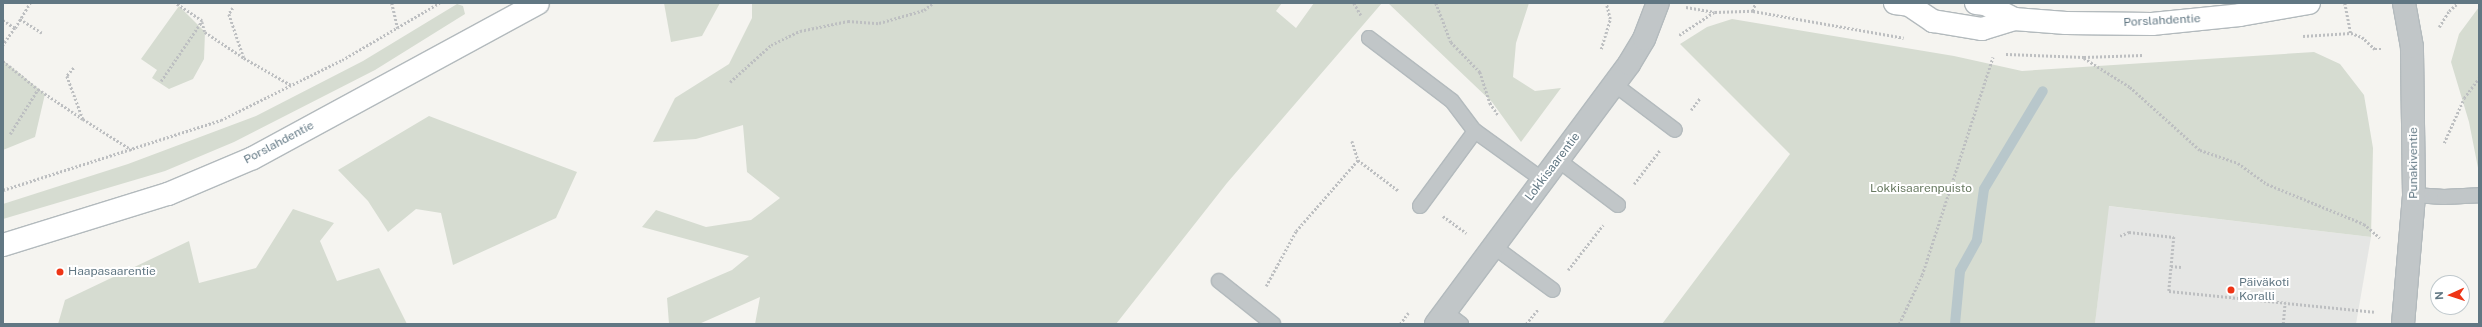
<!DOCTYPE html>
<html>
<head>
<meta charset="utf-8">
<style>
  body { margin:0 }
  #map { position:relative; width:2482px; height:327px; overflow:hidden; background:#f5f4f0; font-family:"Public Sans",sans-serif }
  div>[style] { position:absolute }
  .built>* { inset:0; background:#e5e6e4 }
  .green>* { inset:0; background:#d6dcd1 }
  .stream>* { height:10px; margin:-5px; padding:0 5px; transform-origin:5px; border-radius:5px; background:#b8c7cb }
  .path>* { height:2.5px; margin-top:-1.25px; transform-origin:0; background:repeating-linear-gradient(90deg,#bdbfc1 0 2px,transparent 0 4px) }
  .roads { filter:drop-shadow(1px 0 #b3babd) drop-shadow(-1px 0 #b3babd) drop-shadow(0 1px #b3babd) drop-shadow(0 -1px #b3babd) }
  .lane>* { height:14px; margin:-7px; padding:0 7px; transform-origin:7px; border-radius:7px; background:#c1c6c8 }
  .street>* { height:22px; margin:-11px; padding:0 11px; transform-origin:11px; border-radius:11px; background:#c1c6c8 }
  .secondary>* { height:22px; margin:-11px; padding:0 11px; transform-origin:11px; border-radius:11px; background:#fff }
  .dots>* { width:11px; height:11px; translate:-50% -50%; box-sizing:border-box; border:2px solid #fff; border-radius:50% }
  span { translate:-50% -50%; white-space:nowrap; text-align:center; line-height:1.15; -webkit-text-stroke:4px #fff; paint-order:stroke }
  .street-label { font-size:12px; color:#617783 }
  .park-label { font-size:12px; color:#687a61 }
  .poi-label { font-size:12px; color:#617783 }
  .left { translate:0 -50%; text-align:left }
  .frame { position:absolute; inset:0; border:4px solid #617783; pointer-events:none }
  .north { position:absolute; left:2430px; top:275px; width:40px; height:40px; box-sizing:border-box; background:#fff; border:1px solid #c0c9cd; border-radius:50%; rotate:267deg; font-size:11px; font-weight:700; line-height:16px; text-align:center; color:#617783 }
  .north::after { content:''; display:block; margin:auto; width:14px; height:18px; background:#ee3516; clip-path:polygon(50% 0,100% 100%,50% 72%,0 100%) }
</style>
</head>
<body>
<div id="map">
  <div class="built">
    <div style="clip-path:polygon(2108px 206px,2371px 237px,2356px 324px,2095px 324px)"></div>
  </div>
  <div class="green">
    <div style="clip-path:polygon(664px 3px,720px 3px,702px 36px,671px 42px)"></div>
    <div style="clip-path:polygon(752px 3px,1282px 3px,1276px 11px,1296px 28px,1314px 3px,1382px 3px,1227px 183px,1116px 324px,755px 324px,760px 297px,699px 324px,669px 324px,667px 298px,732px 270px,749px 256px,642px 227px,656px 210px,706px 227px,751px 220px,780px 198px,747px 172px,743px 125px,696px 139px,653px 142px,675px 98px,729px 64px,752px 18px)"></div>
    <div style="clip-path:polygon(1388px 3px,1529px 3px,1516px 43px,1513px 77px,1535px 91px,1561px 88px,1521px 142px,1492px 102px)"></div>
    <div style="clip-path:polygon(457px 4px,463px 6px,465px 14px,375px 70px,234px 142px,165px 171px,3px 219px,3px 204px,128px 164px,256px 116px,363px 61px)"></div>
    <div style="clip-path:polygon(179px 6px,205px 32px,204px 59px,193px 79px,169px 89px,152px 78px,157px 70px,141px 59px)"></div>
    <div style="clip-path:polygon(2479px 7px,2479px 173px,2469px 122px,2451px 62px,2459px 34px)"></div>
    <div style="clip-path:polygon(1732px 19px,1954px 56px,2022px 71px,2314px 52px,2340px 64px,2364px 95px,2373px 148px,2371px 237px,2109px 206px,2095px 324px,1662px 324px,1790px 154px,1680px 44px,1707px 27px)"></div>
    <div style="clip-path:polygon(4px 61px,45px 94px,35px 137px,3px 150px)"></div>
    <div style="clip-path:polygon(429px 116px,577px 172px,556px 218px,453px 265px,441px 213px,416px 209px,388px 232px,368px 201px,338px 170px)"></div>
    <div style="clip-path:polygon(293px 209px,334px 223px,320px 241px,337px 281px,379px 268px,407px 324px,58px 324px,65px 300px,189px 241px,199px 283px,256px 268px)"></div>
  </div>
  <div class="stream">
    <div style="left:1955px;top:324px;width:53px;rotate:-84.6deg"></div>
    <div style="left:1960px;top:271px;width:35px;rotate:-61deg"></div>
    <div style="left:1977px;top:240px;width:51px;rotate:-82.2deg"></div>
    <div style="left:1984px;top:189px;width:114px;rotate:-59deg"></div>
  </div>
  <div class="path">
    <div style="left:392px;top:3px;width:26px;rotate:77deg"></div>
    <div style="left:1354px;top:3px;width:14px;rotate:60deg"></div>
    <div style="left:1436px;top:3px;width:42px;rotate:69deg"></div>
    <div style="left:1451px;top:42px;width:42px;rotate:46deg"></div>
    <div style="left:1480px;top:72px;width:33px;rotate:72deg"></div>
    <div style="left:1490px;top:103px;width:14px;rotate:56deg"></div>
    <div style="left:2345px;top:3px;width:31px;rotate:79deg"></div>
    <div style="left:1686px;top:7px;width:29px;rotate:10deg"></div>
    <div style="left:1715px;top:12px;width:38px;rotate:-2deg"></div>
    <div style="left:1753px;top:11px;width:153px;rotate:10.1deg"></div>
    <div style="left:233px;top:8px;width:7px;rotate:124deg"></div>
    <div style="left:229px;top:14px;width:46px;rotate:71.2deg"></div>
    <div style="left:244px;top:58px;width:54px;rotate:29.9deg"></div>
    <div style="left:1753px;top:11px;width:8px;rotate:-76deg"></div>
    <div style="left:20px;top:19px;width:26px;rotate:32deg"></div>
    <div style="left:3px;top:20px;width:14px;rotate:34deg"></div>
    <div style="left:15px;top:28px;width:21px;rotate:125deg"></div>
    <div style="left:202px;top:22px;width:10px;rotate:73deg"></div>
    <div style="left:205px;top:32px;width:47px;rotate:33.7deg"></div>
    <div style="left:2439px;top:27px;width:19px;rotate:-58deg"></div>
    <div style="left:2449px;top:11px;width:12px;rotate:-42deg"></div>
    <div style="left:15px;top:28px;width:29px;rotate:-59deg"></div>
    <div style="left:1679px;top:35px;width:42px;rotate:-33.3deg"></div>
    <div style="left:2303px;top:36px;width:48px;rotate:-3.6deg"></div>
    <div style="left:2351px;top:33px;width:12px;rotate:20deg"></div>
    <div style="left:2362px;top:37px;width:18px;rotate:43deg"></div>
    <div style="left:2375px;top:49px;width:7px"></div>
    <div style="left:1601px;top:49px;width:31px;rotate:-73deg"></div>
    <div style="left:1610px;top:19px;width:16px;rotate:-104deg"></div>
    <div style="left:2006px;top:54px;width:78px;rotate:2.2deg"></div>
    <div style="left:2084px;top:57px;width:59px;rotate:-1.9deg"></div>
    <div style="left:2084px;top:58px;width:54px;rotate:32.2deg"></div>
    <div style="left:2130px;top:87px;width:94px;rotate:42deg"></div>
    <div style="left:2200px;top:150px;width:40px;rotate:18.9deg"></div>
    <div style="left:2238px;top:163px;width:36px;rotate:36deg"></div>
    <div style="left:2267px;top:184px;width:105px;rotate:22.4deg"></div>
    <div style="left:2364px;top:224px;width:21px;rotate:41deg"></div>
    <div style="left:3px;top:61px;width:45px;rotate:38.7deg"></div>
    <div style="left:38px;top:89px;width:54px;rotate:33.7deg"></div>
    <div style="left:74px;top:68px;width:11px;rotate:131deg"></div>
    <div style="left:67px;top:76px;width:46px;rotate:69.6deg"></div>
    <div style="left:83px;top:119px;width:58px;rotate:32.3deg"></div>
    <div style="left:161px;top:81px;width:73px;rotate:-55.7deg"></div>
    <div style="left:202px;top:21px;width:32px;rotate:-146deg"></div>
    <div style="left:730px;top:82px;width:55px;rotate:-42.1deg"></div>
    <div style="left:771px;top:45px;width:32px;rotate:-26deg"></div>
    <div style="left:800px;top:31px;width:49px;rotate:-11.8deg"></div>
    <div style="left:848px;top:21px;width:31px;rotate:4deg"></div>
    <div style="left:879px;top:23px;width:47px;rotate:-16.1deg"></div>
    <div style="left:924px;top:10px;width:11px;rotate:-38deg"></div>
    <div style="left:1691px;top:110px;width:15px;rotate:-53deg"></div>
    <div style="left:10px;top:134px;width:53px;rotate:-58.1deg"></div>
    <div style="left:1352px;top:141px;width:20px;rotate:72deg"></div>
    <div style="left:1358px;top:160px;width:51px;rotate:37.1deg"></div>
    <div style="left:2444px;top:143px;width:49px;rotate:-66deg"></div>
    <div style="left:2464px;top:98px;width:25px;rotate:-53deg"></div>
    <div style="left:1634px;top:184px;width:43px;rotate:-52.6deg"></div>
    <div style="left:3px;top:190px;width:229px;rotate:-17.8deg"></div>
    <div style="left:221px;top:120px;width:135px;rotate:-26.4deg"></div>
    <div style="left:342px;top:60px;width:113px;rotate:-30.4deg"></div>
    <div style="left:1443px;top:216px;width:29px;rotate:36deg"></div>
    <div style="left:2120px;top:236px;width:10px;rotate:-24deg"></div>
    <div style="left:2129px;top:232px;width:45px;rotate:6.3deg"></div>
    <div style="left:2174px;top:237px;width:54px;rotate:95.3deg"></div>
    <div style="left:2169px;top:291px;width:206px;rotate:5.8deg"></div>
    <div style="left:2171px;top:266px;width:10px;rotate:6deg"></div>
    <div style="left:1568px;top:270px;width:57px;rotate:-52.1deg"></div>
    <div style="left:1266px;top:286px;width:63px;rotate:-61.4deg"></div>
    <div style="left:1296px;top:231px;width:94px;rotate:-48.9deg"></div>
    <div style="left:1400px;top:324px;width:14px;rotate:-54deg"></div>
    <div style="left:1526px;top:324px;width:19px;rotate:-51deg"></div>
    <div style="left:1899px;top:324px;width:54px;rotate:-64.9deg"></div>
    <div style="left:1922px;top:275px;width:229px;rotate:-72deg"></div>
    <div style="left:2283px;top:324px;width:21px;rotate:-85deg"></div>
  </div>
  <div class="roads">
    <div class="lane">
      <div style="left:1369px;top:38px;width:104px;rotate:37.2deg"></div>
      <div style="left:1452px;top:101px;width:38px;rotate:53deg"></div>
      <div style="left:1475px;top:131px;width:84px;rotate:35.8deg"></div>
      <div style="left:1614px;top:84px;width:76px;rotate:37deg"></div>
      <div style="left:1558px;top:160px;width:75px;rotate:36.9deg"></div>
      <div style="left:2414px;top:195px;width:30px;rotate:4deg"></div>
      <div style="left:2444px;top:197px;width:35px;rotate:-3deg"></div>
      <div style="left:1420px;top:206px;width:93px;rotate:-53.7deg"></div>
      <div style="left:1493px;top:246px;width:74px;rotate:36.3deg"></div>
      <div style="left:1219px;top:281px;width:69px;rotate:38.5deg"></div>
      <div style="left:1445px;top:312px;width:20px;rotate:37deg"></div>
    </div>
    <div class="street">
      <div style="left:1436px;top:324px;width:324px;rotate:-53.4deg"></div>
      <div style="left:1629px;top:64px;width:29px;rotate:-59deg"></div>
      <div style="left:1644px;top:39px;width:39px;rotate:-69deg"></div>
      <div style="left:2403px;top:324px;width:129px;rotate:-85.1deg"></div>
      <div style="left:2414px;top:195px;width:148px;rotate:-90.8deg"></div>
      <div style="left:2412px;top:47px;width:45px;rotate:-100.3deg"></div>
    </div>
    <div class="secondary">
      <div style="left:1895px;top:3px;width:14px;rotate:8deg"></div>
      <div style="left:1909px;top:5px;width:29px;rotate:34deg"></div>
      <div style="left:1933px;top:21px;width:50px;rotate:9.3deg"></div>
      <div style="left:1982px;top:29px;width:34px;rotate:-17deg"></div>
      <div style="left:1976px;top:3px;width:9px;rotate:6deg"></div>
      <div style="left:1985px;top:4px;width:33px;rotate:27deg"></div>
      <div style="left:2014px;top:19px;width:52px;rotate:4.4deg"></div>
      <div style="left:2066px;top:23px;width:86px;rotate:0.7deg"></div>
      <div style="left:2152px;top:24px;width:88px;rotate:-5.8deg"></div>
      <div style="left:2240px;top:15px;width:70px;rotate:-9.9deg"></div>
      <div style="left:3px;top:245px;width:173px;rotate:-17.2deg"></div>
      <div style="left:168px;top:194px;width:92px;rotate:-23deg"></div>
      <div style="left:253px;top:158px;width:324px;rotate:-28.5deg"></div>
    </div>
  </div>
  <div class="dots">
    <div style="left:60px;top:272px;background:#ee3516"></div>
    <div style="left:2231px;top:290px;background:#ee3516"></div>
  </div>
  <div class="street-label">
    <span style="left:2162px;top:21px;rotate:-3deg">Porslahdentie</span>
    <span style="left:279px;top:143px;rotate:-28deg">Porslahdentie</span>
    <span style="left:2414px;top:163px;rotate:-90deg">Punakiventie</span>
    <span style="left:1553px;top:167px;rotate:-53deg">Lokkisaarentie</span>
  </div>
  <div class="park-label">
    <span style="left:1921px;top:189px">Lokkisaarenpuisto</span>
  </div>
  <div class="poi-label">
    <span class="left" style="left:68px;top:272px">Haapasaarentie</span>
    <span class="left" style="left:2239px;top:290px">Päiväkoti<br>Koralli</span>
  </div>
  <div class="frame"></div>
  <div class="north">N</div>
</div>
</body>
</html>
